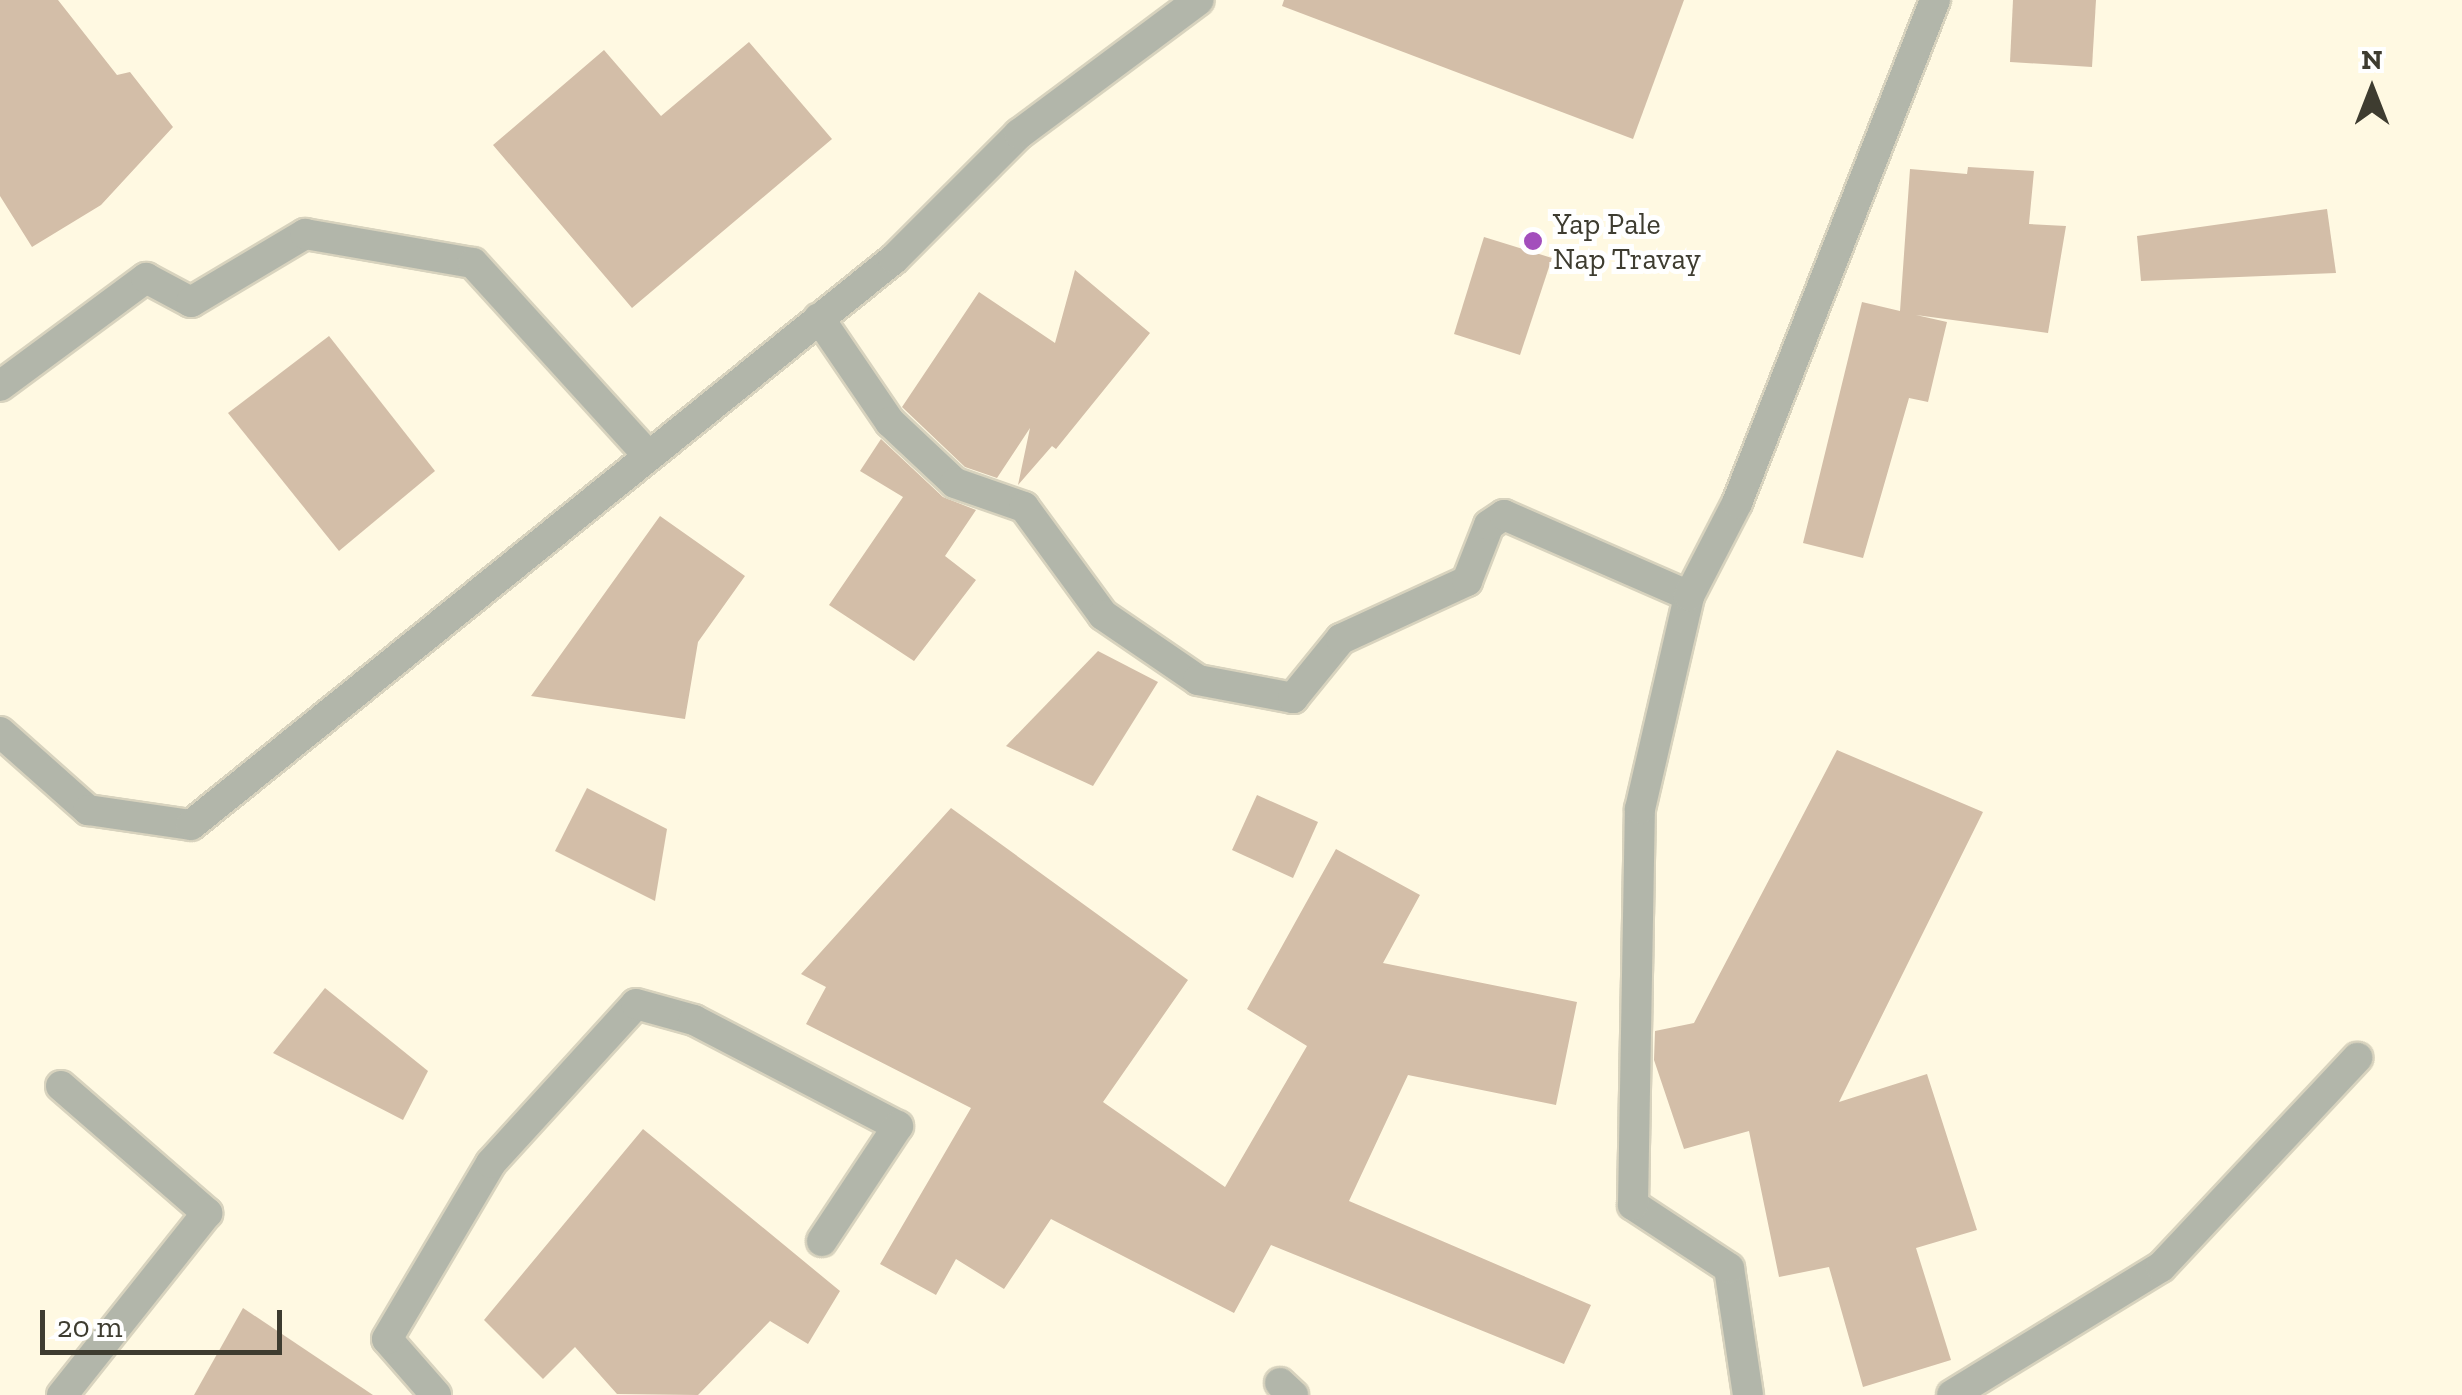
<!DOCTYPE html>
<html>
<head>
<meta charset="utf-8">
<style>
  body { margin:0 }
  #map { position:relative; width:2462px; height:1395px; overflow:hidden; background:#fff9e2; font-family:"Zilla Slab",serif }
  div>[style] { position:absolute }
  .building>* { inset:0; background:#d3bea8 }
  .roads { filter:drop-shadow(2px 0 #d8d3be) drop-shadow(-2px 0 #d8d3be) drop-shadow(0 2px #d8d3be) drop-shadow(0 -2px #d8d3be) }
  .minor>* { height:30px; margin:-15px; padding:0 15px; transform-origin:15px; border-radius:15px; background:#b2b6aa }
  .dots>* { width:28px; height:28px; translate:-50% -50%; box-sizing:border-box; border:5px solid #fff; border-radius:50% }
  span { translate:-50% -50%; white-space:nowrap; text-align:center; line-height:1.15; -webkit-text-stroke:10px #fff; paint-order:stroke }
  .poi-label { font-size:30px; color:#3e3c30 }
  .left { translate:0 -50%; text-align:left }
  .north { position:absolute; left:2322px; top:40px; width:100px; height:100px; -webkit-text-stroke:8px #fff; paint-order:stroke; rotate:0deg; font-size:28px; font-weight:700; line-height:40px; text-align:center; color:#3e3c30 }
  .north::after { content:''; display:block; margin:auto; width:35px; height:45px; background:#3e3c30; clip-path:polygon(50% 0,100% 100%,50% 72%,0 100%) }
  .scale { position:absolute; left:40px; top:1310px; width:242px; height:45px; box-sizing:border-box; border:5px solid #3e3c30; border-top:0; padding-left:12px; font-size:30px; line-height:35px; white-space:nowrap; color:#3e3c30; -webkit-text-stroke:8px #fff; paint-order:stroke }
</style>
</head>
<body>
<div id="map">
  <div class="building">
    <div style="clip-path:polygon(0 0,58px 0,117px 75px,130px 72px,173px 127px,101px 205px,32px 247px,0 196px)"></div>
    <div style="clip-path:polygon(1284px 0,1684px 0,1633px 139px,1282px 6px)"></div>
    <div style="clip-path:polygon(2013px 0,2096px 0,2092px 67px,2010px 62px)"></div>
    <div style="clip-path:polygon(749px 42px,832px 139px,632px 308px,493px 145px,604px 50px,661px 116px)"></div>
    <div style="clip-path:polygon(1968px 167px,2034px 171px,2029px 224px,2066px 226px,2048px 333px,1916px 315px,1947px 322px,1928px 402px,1909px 398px,1863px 558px,1803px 543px,1862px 302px,1900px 311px,1910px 169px,1967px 174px)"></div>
    <div style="clip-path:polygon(2327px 209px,2336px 273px,2141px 281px,2137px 236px)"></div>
    <div style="clip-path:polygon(1484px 237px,1552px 258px,1520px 355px,1454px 334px)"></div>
    <div style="clip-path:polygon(1075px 270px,1150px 333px,1056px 449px,1052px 446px,1018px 485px,1030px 428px,997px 478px,965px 467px,902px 407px,979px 292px,1055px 343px)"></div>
    <div style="clip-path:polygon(329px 336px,435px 471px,339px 551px,228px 413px)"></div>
    <div style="clip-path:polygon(881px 439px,943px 497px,976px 510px,945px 556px,976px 580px,914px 661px,829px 605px,903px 497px,860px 471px)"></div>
    <div style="clip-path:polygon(660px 516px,745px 576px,698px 642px,685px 719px,531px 696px)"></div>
    <div style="clip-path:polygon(1098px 651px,1158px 682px,1093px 786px,1006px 746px)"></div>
    <div style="clip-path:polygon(1837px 750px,1983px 812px,1839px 1102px,1927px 1074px,1977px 1230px,1916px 1248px,1951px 1360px,1863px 1387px,1829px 1267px,1779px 1277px,1749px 1131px,1684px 1149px,1654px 1060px,1655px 1031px,1694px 1023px)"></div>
    <div style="clip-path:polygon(587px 788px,667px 829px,655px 901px,555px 851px)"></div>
    <div style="clip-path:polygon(1257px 795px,1318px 822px,1293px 878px,1232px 850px)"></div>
    <div style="clip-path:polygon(951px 808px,1188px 980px,1103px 1102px,1225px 1187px,1307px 1046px,1247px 1009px,1336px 849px,1420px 895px,1383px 963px,1577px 1002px,1556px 1105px,1408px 1075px,1349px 1201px,1591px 1305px,1564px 1364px,1271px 1245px,1234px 1313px,1051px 1219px,1004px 1289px,956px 1259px,936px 1295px,880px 1264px,971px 1108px,806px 1024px,826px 987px,801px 974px)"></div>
    <div style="clip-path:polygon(325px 988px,428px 1071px,403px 1120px,273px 1053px)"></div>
    <div style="clip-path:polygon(643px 1129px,840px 1291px,808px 1344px,770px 1321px,698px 1395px,617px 1394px,575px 1347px,543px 1379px,484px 1320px)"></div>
    <div style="clip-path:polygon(243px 1308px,373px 1395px,194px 1395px)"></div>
  </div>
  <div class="roads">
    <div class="minor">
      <div style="left:819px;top:318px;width:126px;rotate:55.7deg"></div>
      <div style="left:890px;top:422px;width:89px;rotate:43.2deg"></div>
      <div style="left:955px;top:483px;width:73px;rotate:19.2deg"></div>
      <div style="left:1024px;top:507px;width:134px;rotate:53.8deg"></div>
      <div style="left:1103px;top:615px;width:115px;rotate:34.4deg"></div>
      <div style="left:1198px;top:680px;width:97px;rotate:10.7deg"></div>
      <div style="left:1293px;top:698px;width:76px;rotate:-50.9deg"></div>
      <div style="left:1341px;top:639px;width:139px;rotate:-24.7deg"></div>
      <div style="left:1467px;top:581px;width:60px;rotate:-68.6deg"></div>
      <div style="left:1489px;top:525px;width:18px;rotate:-34deg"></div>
      <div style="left:1504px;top:515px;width:202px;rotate:23.6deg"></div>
      <div style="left:0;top:386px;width:182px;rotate:-36.5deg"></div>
      <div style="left:146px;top:278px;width:51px;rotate:28.1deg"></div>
      <div style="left:191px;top:302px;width:133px;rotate:-30.8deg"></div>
      <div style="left:305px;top:234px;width:170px;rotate:9.8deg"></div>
      <div style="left:473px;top:263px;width:260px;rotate:47.7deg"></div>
      <div style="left:0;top:732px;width:118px;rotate:41.6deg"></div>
      <div style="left:88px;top:810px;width:104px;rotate:8.3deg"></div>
      <div style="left:191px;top:825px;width:903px;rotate:-38.84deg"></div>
      <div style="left:894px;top:259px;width:177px;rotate:-45deg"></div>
      <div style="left:1019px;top:134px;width:224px;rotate:-36.7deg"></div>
      <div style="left:61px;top:1086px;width:194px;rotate:41deg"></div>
      <div style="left:207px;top:1213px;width:233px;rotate:128.5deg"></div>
      <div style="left:1280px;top:1383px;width:18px;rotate:43deg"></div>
      <div style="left:436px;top:1395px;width:74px;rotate:-131.2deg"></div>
      <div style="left:387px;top:1339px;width:204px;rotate:-59.4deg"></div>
      <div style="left:491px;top:1163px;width:215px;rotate:-47.6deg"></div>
      <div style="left:636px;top:1004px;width:60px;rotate:15.4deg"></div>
      <div style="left:694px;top:1020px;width:230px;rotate:27.5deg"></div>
      <div style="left:898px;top:1126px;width:138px;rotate:123.5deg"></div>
      <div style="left:1748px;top:1395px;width:128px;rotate:-98.5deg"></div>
      <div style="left:1729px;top:1268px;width:115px;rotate:-146.7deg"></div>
      <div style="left:1633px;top:1205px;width:396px;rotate:-89deg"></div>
      <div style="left:1640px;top:809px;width:219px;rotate:-77deg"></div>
      <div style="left:1689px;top:596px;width:105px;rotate:-62.7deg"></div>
      <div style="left:1737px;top:503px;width:541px;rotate:-68.51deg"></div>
      <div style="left:1952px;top:1395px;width:245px;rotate:-31.5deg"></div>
      <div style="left:2161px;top:1267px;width:287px;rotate:-46.8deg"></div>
    </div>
  </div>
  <div class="dots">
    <div style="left:1533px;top:241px;background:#a34ebc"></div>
  </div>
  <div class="poi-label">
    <span class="left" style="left:1553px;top:241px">Yap Pale<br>Nap Travay</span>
  </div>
  <div class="north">N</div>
  <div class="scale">20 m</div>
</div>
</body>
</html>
